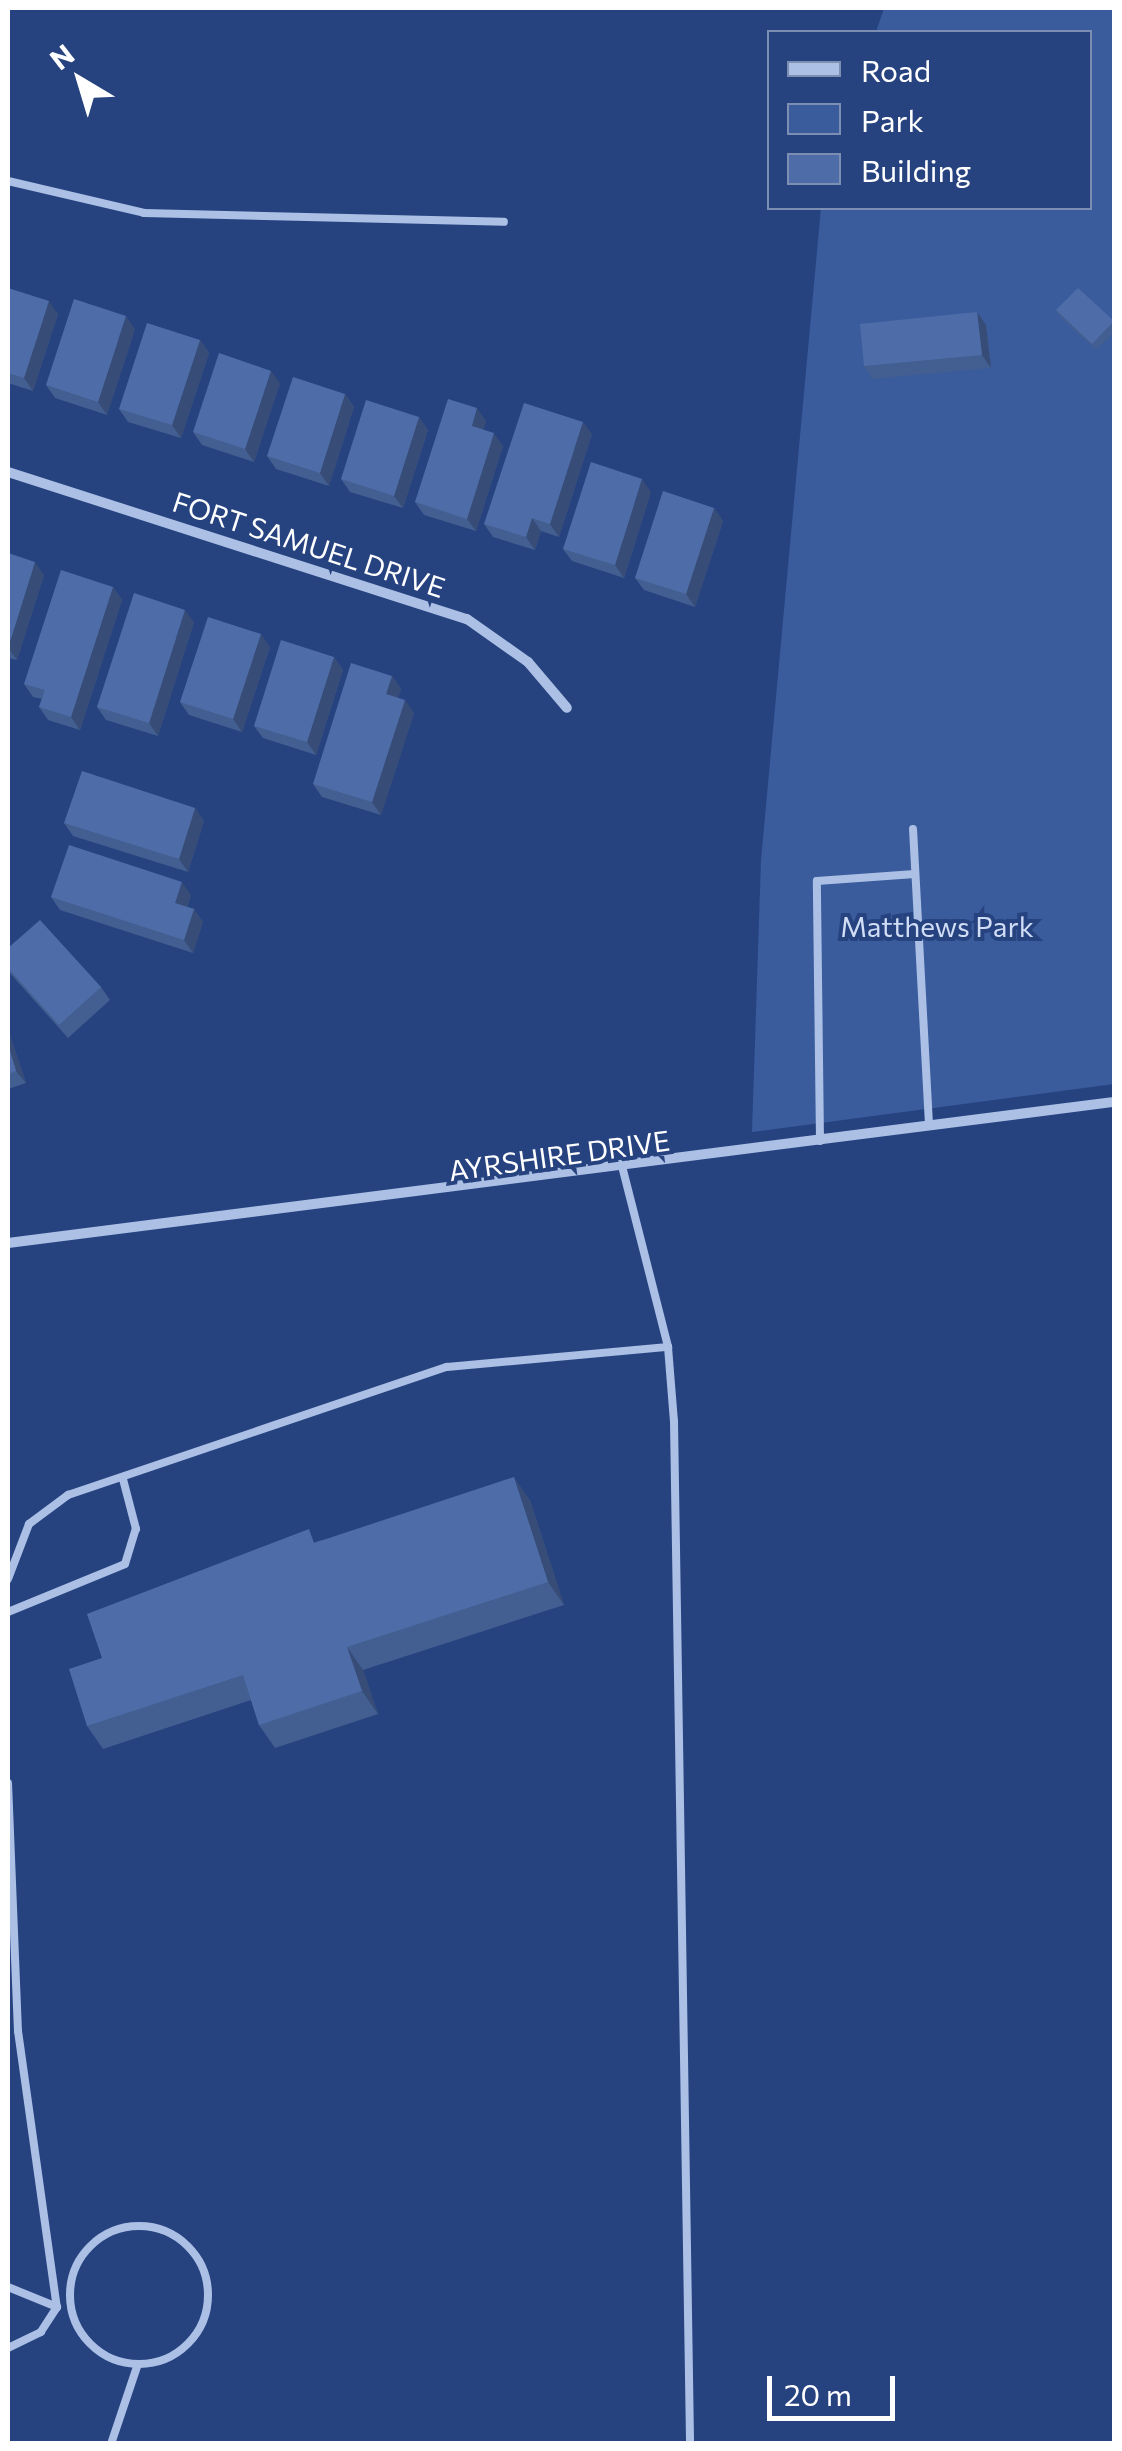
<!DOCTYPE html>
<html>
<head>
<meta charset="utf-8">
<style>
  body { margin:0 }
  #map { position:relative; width:1122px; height:2451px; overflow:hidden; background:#264380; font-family:Commissioner,sans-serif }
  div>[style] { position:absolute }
  .green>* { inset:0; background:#3a5c9d }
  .lane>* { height:8px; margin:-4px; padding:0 4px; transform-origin:4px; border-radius:4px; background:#acc0e6 }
  .lane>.ring { margin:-4px; padding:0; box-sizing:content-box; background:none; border:8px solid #acc0e6; border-radius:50% }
  .street>* { height:10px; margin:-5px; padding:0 5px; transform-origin:5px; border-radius:5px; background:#acc0e6 }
  .wall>* { inset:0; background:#435e90 }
  .shaded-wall>* { inset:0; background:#374c76 }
  .building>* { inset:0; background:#4e6da8 }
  span { translate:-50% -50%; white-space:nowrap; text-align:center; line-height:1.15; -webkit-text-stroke:8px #264380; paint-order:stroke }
  .street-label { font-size:28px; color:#fff }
  .park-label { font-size:28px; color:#d0ddf5 }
  .frame { position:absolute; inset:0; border:10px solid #fff; pointer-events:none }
  .legend { position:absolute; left:767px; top:30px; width:325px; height:180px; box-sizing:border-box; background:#264380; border:2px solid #7d8eb3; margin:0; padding:12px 18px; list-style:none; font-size:30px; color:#fff }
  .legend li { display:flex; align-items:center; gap:20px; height:50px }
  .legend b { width:50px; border:2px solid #7d8eb3 }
  .north { position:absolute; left:30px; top:30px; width:100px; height:100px; -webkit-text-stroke:8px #264380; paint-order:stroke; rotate:322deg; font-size:28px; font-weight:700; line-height:40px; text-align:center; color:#fff }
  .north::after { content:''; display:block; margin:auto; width:35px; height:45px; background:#fff; clip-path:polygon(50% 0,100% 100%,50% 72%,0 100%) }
  .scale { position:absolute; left:767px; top:2376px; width:128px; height:45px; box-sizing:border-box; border:5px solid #fff; border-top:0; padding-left:12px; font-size:30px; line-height:35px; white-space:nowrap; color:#fff; -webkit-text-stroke:8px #264380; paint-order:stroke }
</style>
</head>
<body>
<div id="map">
  <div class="green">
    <div style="clip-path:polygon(884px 8px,1114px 8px,1114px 1084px,752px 1132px,761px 860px,821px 208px,1090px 208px,1090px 32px,876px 32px)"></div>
  </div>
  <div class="lane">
    <div style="left:8px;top:181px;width:140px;rotate:13.2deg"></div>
    <div style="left:144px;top:213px;width:360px;rotate:1.4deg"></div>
    <div style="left:913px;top:829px;width:297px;rotate:86.9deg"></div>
    <div style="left:820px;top:1141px;width:260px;rotate:-90.7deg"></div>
    <div style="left:817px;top:881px;width:98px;rotate:-4.1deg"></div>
    <div style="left:623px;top:1170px;width:183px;rotate:75.7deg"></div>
    <div style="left:668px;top:1347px;width:74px;rotate:85.4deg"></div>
    <div style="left:674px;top:1421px;width:1023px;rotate:89.1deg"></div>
    <div style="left:8px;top:1579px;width:59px;rotate:-69.1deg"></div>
    <div style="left:29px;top:1524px;width:49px;rotate:-36.6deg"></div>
    <div style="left:68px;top:1495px;width:400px;rotate:-18.7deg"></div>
    <div style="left:447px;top:1367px;width:222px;rotate:-5.2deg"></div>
    <div style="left:8px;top:1612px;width:126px;rotate:-22.3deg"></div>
    <div style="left:125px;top:1564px;width:37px;rotate:-73deg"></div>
    <div style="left:136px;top:1529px;width:52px;rotate:-104.6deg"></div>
    <div style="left:8px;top:1783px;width:248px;rotate:87.7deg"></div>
    <div style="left:18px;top:2031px;width:279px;rotate:82deg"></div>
    <div style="left:57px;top:2307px;width:30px;rotate:123deg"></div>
    <div style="left:41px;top:2332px;width:37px;rotate:154deg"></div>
    <div class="ring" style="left:70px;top:2226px;width:130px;height:130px"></div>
    <div style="left:8px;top:2287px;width:53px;rotate:22.2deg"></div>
    <div style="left:111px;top:2444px;width:84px;rotate:-71.4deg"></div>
  </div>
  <div class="street">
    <div style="left:8px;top:472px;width:482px;rotate:17.8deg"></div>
    <div style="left:467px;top:619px;width:75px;rotate:35.2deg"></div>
    <div style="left:528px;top:662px;width:60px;rotate:49.7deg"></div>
    <div style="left:8px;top:1243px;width:1115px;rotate:-7.27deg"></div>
  </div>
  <div class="wall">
    <div style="clip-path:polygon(8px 288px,58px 314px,33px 391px,8px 383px)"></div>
    <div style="clip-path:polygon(1056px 310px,1114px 321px,1114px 333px,1096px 350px,1060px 317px)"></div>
    <div style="clip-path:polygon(986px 325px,991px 368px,872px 379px,864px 366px)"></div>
    <div style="clip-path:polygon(135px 329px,107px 415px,55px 398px,46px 385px)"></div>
    <div style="clip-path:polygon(200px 340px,209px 353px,181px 438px,128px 422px,119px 409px)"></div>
    <div style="clip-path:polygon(280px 383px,254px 462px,202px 445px,193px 432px)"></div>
    <div style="clip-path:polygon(345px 394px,354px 407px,329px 486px,276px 469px,267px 456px)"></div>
    <div style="clip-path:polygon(419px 417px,428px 430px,403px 508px,350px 492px,341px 479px)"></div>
    <div style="clip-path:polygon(486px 421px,483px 429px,503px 446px,476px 531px,424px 515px,415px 502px)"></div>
    <div style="clip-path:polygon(592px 434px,559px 537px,541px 531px,535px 550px,493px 537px,484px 524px)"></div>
    <div style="clip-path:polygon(651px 492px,624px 578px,572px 561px,563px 549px)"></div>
    <div style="clip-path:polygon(714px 508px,723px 521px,695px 607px,644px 590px,635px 578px)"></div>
    <div style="clip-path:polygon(8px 553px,44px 575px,17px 660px,8px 658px)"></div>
    <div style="clip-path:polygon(113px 587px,122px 600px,80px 730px,48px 720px,39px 707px,42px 699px,33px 697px,24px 684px)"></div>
    <div style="clip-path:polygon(194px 622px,158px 736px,106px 720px,97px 707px)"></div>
    <div style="clip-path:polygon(270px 647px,242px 732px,189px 715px,180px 702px)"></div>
    <div style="clip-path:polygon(334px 657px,343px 670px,316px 755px,263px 738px,254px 726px)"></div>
    <div style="clip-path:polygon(392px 676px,401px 689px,398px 698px,414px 713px,381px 815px,322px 797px,313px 784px)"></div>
    <div style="clip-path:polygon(195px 808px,204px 821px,188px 872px,73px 836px,64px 823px)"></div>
    <div style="clip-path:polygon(191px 895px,187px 907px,194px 909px,203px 922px,193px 953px,60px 910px,51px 897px)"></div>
    <div style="clip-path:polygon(8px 948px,101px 987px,110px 1000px,68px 1038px,8px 971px)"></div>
    <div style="clip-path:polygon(8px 1030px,26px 1083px,8px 1089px)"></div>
    <div style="clip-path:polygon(530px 1500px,564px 1605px,363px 1670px,378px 1714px,275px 1748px,259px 1725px,251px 1700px,103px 1749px,87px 1726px,102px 1658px,318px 1541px)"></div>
  </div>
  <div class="shaded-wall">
    <div style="clip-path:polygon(49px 301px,58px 314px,33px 391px,24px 378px)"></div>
    <div style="clip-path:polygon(977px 312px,986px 325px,991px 368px,982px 355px)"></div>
    <div style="clip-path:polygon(126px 316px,135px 329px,107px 415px,98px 402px)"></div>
    <div style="clip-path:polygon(200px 340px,209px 353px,181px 438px,172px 425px)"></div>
    <div style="clip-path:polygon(271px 371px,280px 383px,254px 462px,245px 449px)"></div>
    <div style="clip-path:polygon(345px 394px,354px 407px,329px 486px,320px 473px)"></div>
    <div style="clip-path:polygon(477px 408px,486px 421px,481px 439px,472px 426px)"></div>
    <div style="clip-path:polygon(419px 417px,428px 430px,403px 508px,394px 496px)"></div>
    <div style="clip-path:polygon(583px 422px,592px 434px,559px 537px,550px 524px)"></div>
    <div style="clip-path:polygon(494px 433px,503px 446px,476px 531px,467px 519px)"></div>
    <div style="clip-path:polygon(642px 479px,651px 492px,624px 578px,615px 565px)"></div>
    <div style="clip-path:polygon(714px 508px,723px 521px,695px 607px,686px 594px)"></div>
    <div style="clip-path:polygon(532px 518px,541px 531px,535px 550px,526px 537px)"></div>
    <div style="clip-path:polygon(35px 562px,44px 575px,17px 660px,8px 648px)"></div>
    <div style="clip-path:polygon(113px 587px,122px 600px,80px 730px,71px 717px)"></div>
    <div style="clip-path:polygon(185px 610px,194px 622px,158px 736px,149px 723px)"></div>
    <div style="clip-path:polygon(261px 634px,270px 647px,242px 732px,233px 719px)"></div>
    <div style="clip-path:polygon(334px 657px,343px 670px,316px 755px,307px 742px)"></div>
    <div style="clip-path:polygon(392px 676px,401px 689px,395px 707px,386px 694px)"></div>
    <div style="clip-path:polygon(405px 700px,414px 713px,381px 815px,372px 802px)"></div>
    <div style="clip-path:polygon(195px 808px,204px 821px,188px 872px,179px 859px)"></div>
    <div style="clip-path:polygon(182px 882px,191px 895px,184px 916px,175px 903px)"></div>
    <div style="clip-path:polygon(194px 909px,203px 922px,193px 953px,184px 940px)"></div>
    <div style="clip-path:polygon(8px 1030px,26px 1083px,16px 1071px,8px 1044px)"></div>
    <div style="clip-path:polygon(514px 1477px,530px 1500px,564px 1605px,548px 1582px)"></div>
    <div style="clip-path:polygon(347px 1647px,363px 1670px,378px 1714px,362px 1691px)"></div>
  </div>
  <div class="building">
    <div style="clip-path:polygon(8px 288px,49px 301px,24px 378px,8px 373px)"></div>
    <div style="clip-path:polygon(1078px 288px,1114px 321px,1092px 344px,1056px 310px)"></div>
    <div style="clip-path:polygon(74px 299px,126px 316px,98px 402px,46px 385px)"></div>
    <div style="clip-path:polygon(977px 312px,982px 355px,864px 366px,860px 324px)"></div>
    <div style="clip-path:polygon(147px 323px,200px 340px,172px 425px,119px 409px)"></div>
    <div style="clip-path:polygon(219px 353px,271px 371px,245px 449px,193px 432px)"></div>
    <div style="clip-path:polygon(293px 377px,345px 394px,320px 473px,267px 456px)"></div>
    <div style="clip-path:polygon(448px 399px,477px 408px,472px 426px,494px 433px,467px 519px,415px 502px)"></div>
    <div style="clip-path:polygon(366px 400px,419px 417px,394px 496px,341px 479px)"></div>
    <div style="clip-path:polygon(524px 403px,583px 422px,550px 524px,532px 518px,526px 537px,484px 524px)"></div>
    <div style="clip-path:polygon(591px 462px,642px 479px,615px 565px,563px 549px)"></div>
    <div style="clip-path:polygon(663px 491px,714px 508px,686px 594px,635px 578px)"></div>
    <div style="clip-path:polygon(8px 553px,35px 562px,8px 648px)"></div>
    <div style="clip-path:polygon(61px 570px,113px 587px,71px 717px,39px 707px,45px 690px,24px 684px)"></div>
    <div style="clip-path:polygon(134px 593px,185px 610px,149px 723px,97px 707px)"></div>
    <div style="clip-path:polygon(208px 617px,261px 634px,233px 719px,180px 702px)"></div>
    <div style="clip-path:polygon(281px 640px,334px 657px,307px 742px,254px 726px)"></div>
    <div style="clip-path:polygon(351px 663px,392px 676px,386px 694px,405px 700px,372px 802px,313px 784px)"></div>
    <div style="clip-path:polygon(82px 771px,195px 808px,179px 859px,64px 823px)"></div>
    <div style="clip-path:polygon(69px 845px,182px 882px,175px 903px,194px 909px,184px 940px,51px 897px)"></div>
    <div style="clip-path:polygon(40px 920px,101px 987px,59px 1025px,8px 968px,8px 948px)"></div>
    <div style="clip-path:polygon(8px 1044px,16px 1071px,8px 1074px)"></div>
    <div style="clip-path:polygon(514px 1477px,548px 1582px,347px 1647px,362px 1691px,259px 1725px,243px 1675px,87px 1726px,69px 1669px,102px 1658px,87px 1614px,309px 1529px,314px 1543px)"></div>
  </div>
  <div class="street-label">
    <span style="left:309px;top:544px;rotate:18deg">FORT SAMUEL DRIVE</span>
    <span style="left:559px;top:1155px;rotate:-8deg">AYRSHIRE DRIVE</span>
  </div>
  <div class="park-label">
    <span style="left:937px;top:926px">Matthews Park</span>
  </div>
  <div class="frame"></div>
  <ul class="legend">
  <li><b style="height:12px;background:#acc0e6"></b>Road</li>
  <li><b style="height:28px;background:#3a5c9d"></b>Park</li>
  <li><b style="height:28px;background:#4e6da8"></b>Building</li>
  </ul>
  <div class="north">N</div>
  <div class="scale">20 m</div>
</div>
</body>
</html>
